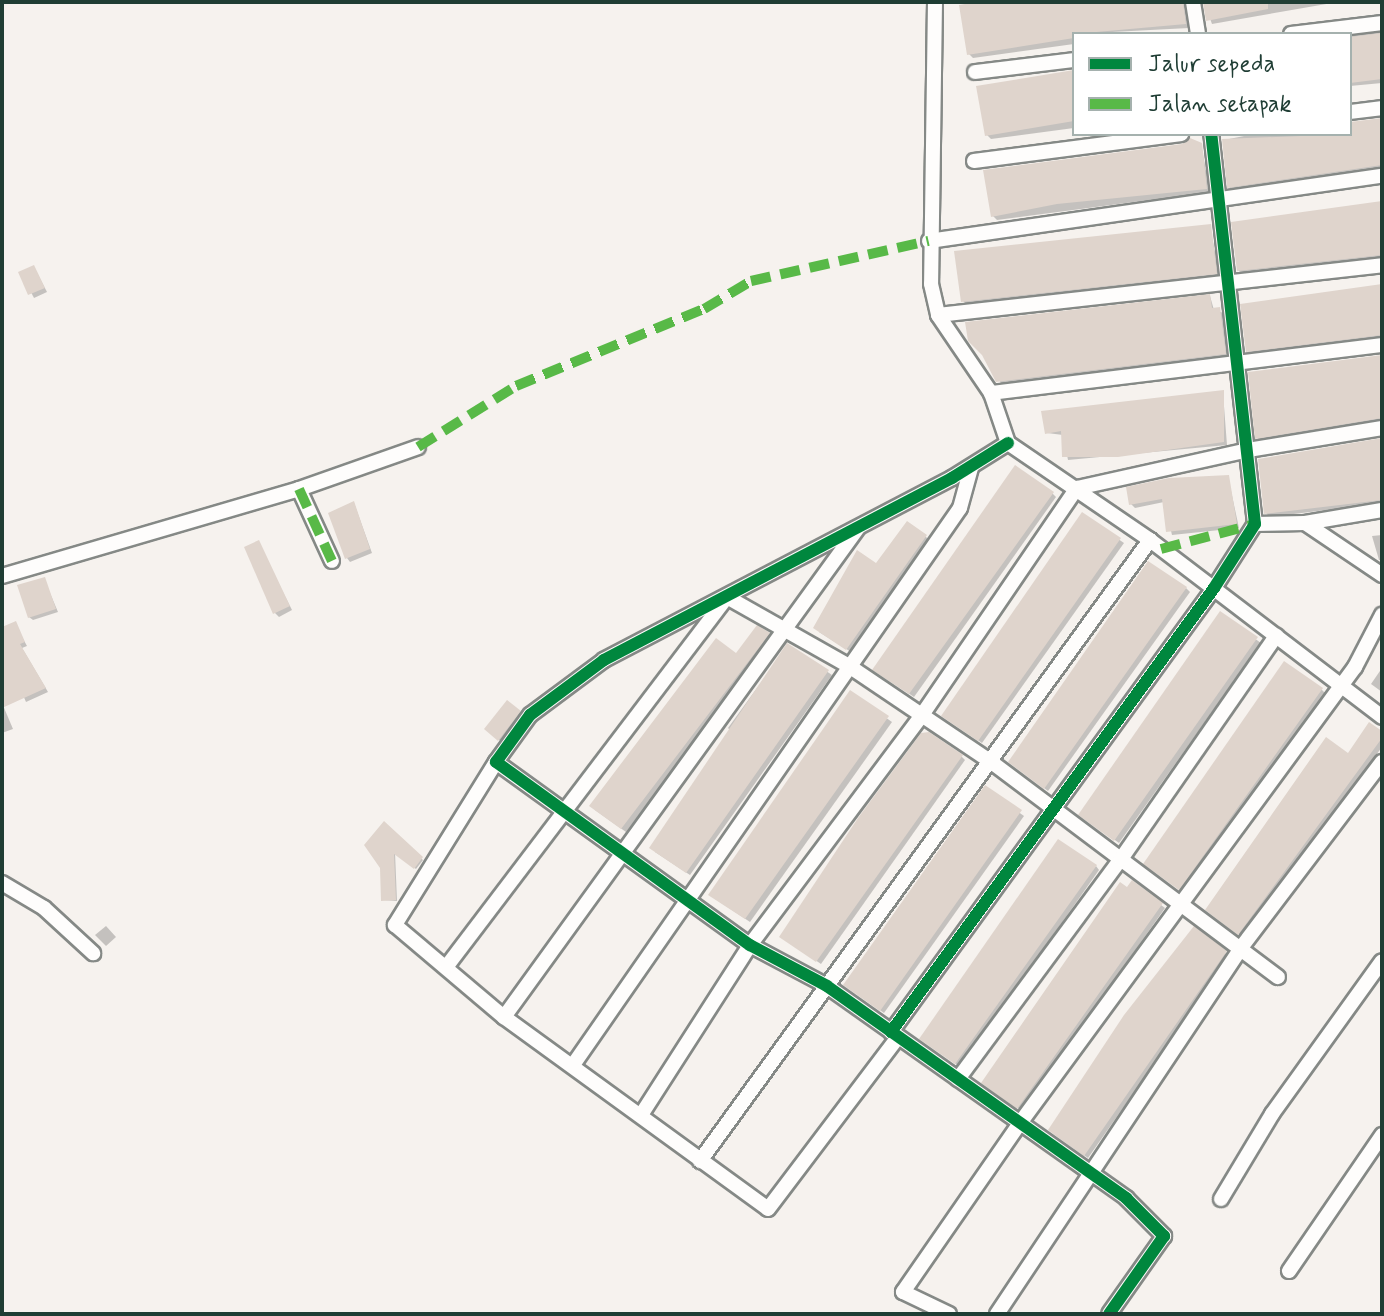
<!DOCTYPE html>
<html>
<head>
<meta charset="utf-8">
<style>
  body { margin:0 }
  #map { position:relative; width:1384px; height:1316px; overflow:hidden; background:#f6f2ee; font-family:Mynerve,sans-serif }
  div>[style] { position:absolute }
  .shadow>* { inset:0; background:#0003 }
  .building>* { inset:0; background:#dfd4cc }
  .roads { filter:drop-shadow(2px 0 #858986) drop-shadow(-2px 0 #858986) drop-shadow(0 2px #858986) drop-shadow(0 -2px #858986) }
  .street>* { height:14px; margin:-7px; padding:0 7px; transform-origin:7px; border-radius:7px; background:#fefdfc }
  .quiet>* { height:10px; margin-top:-5px; transform-origin:0; background:repeating-linear-gradient(90deg,#58b947 0 20px,transparent 0 30px) }
  .cycleway>* { height:12px; margin:-6px; padding:0 6px; transform-origin:6px; border-radius:6px; background:#00873e }
  span { translate:-50% -50%; white-space:nowrap; text-align:center; line-height:1.15; -webkit-text-stroke:6px #fff; paint-order:stroke }
  .frame { position:absolute; inset:0; border:4px solid #1f3d34; pointer-events:none }
  .legend { position:absolute; left:1072px; top:32px; width:280px; height:104px; box-sizing:border-box; background:#fff; border:2px solid #a5b1ae; margin:0; padding:10px 14px; list-style:none; font-size:24px; color:#1f3d34 }
  .legend li { display:flex; align-items:center; gap:16px; height:40px }
  .legend b { width:40px; border:2px solid #a5b1ae }
</style>
</head>
<body>
<div id="map">
  <div class="shadow">
    <div style="clip-path:polygon(984px 2px,1188px 2px,1189px 28px,1074px 34px,1074px 44px,973px 58px,969px 54px)"></div>
    <div style="clip-path:polygon(1204px 2px,1338px 2px,1212px 24px)"></div>
    <div style="clip-path:polygon(1382px 32px,1382px 83px,1350px 86px,1350px 36px)"></div>
    <div style="clip-path:polygon(1074px 74px,1074px 128px,991px 139px,987px 135px)"></div>
    <div style="clip-path:polygon(1382px 119px,1382px 168px,1233px 191px,1229px 187px,1224px 140px,1254px 134px,1350px 134px,1350px 124px)"></div>
    <div style="clip-path:polygon(1201px 144px,1210px 192px,997px 220px,993px 216px)"></div>
    <div style="clip-path:polygon(1382px 203px,1382px 258px,1242px 274px,1238px 270px)"></div>
    <div style="clip-path:polygon(1210px 227px,1220px 277px,967px 305px,963px 301px)"></div>
    <div style="clip-path:polygon(34px 267px,47px 292px,34px 298px,21px 273px)"></div>
    <div style="clip-path:polygon(1382px 286px,1382px 339px,1251px 355px,1248px 351px)"></div>
    <div style="clip-path:polygon(1210px 296px,1214px 310px,1224px 313px,1229px 357px,1002px 385px,984px 354px)"></div>
    <div style="clip-path:polygon(1382px 357px,1382px 422px,1261px 442px,1257px 438px)"></div>
    <div style="clip-path:polygon(1223px 393px,1227px 445px,1068px 460px,1063px 435px,1047px 433px)"></div>
    <div style="clip-path:polygon(1382px 440px,1382px 503px,1270px 517px,1266px 513px)"></div>
    <div style="clip-path:polygon(1228px 477px,1239px 528px,1172px 535px,1164px 502px,1135px 508px,1131px 504px)"></div>
    <div style="clip-path:polygon(1052px 493px,1056px 497px,914px 697px,879px 673px)"></div>
    <div style="clip-path:polygon(354px 503px,372px 553px,350px 562px,347px 558px)"></div>
    <div style="clip-path:polygon(1083px 515px,1124px 543px,982px 743px,947px 719px)"></div>
    <div style="clip-path:polygon(1382px 535px,1382px 560px,1379px 560px,1372px 536px)"></div>
    <div style="clip-path:polygon(925px 536px,929px 540px,851px 652px,819px 632px,876px 566px)"></div>
    <div style="clip-path:polygon(258px 543px,292px 610px,279px 617px,275px 613px)"></div>
    <div style="clip-path:polygon(44px 579px,58px 612px,33px 620px,29px 617px)"></div>
    <div style="clip-path:polygon(1186px 588px,1190px 592px,1048px 791px,1015px 766px)"></div>
    <div style="clip-path:polygon(1220px 614px,1261px 643px,1119px 843px,1085px 818px)"></div>
    <div style="clip-path:polygon(15px 624px,27px 646px,22px 648px,48px 692px,26px 702px,2px 647px,2px 629px)"></div>
    <div style="clip-path:polygon(769px 634px,772px 638px,626px 832px,595px 810px,736px 656px)"></div>
    <div style="clip-path:polygon(788px 645px,832px 675px,690px 875px,655px 852px,732px 732px,728px 728px)"></div>
    <div style="clip-path:polygon(1382px 668px,1382px 692px,1371px 684px)"></div>
    <div style="clip-path:polygon(1321px 689px,1325px 693px,1183px 892px,1150px 867px)"></div>
    <div style="clip-path:polygon(851px 693px,892px 722px,750px 922px,714px 898px)"></div>
    <div style="clip-path:polygon(2px 703px,13px 729px,2px 733px)"></div>
    <div style="clip-path:polygon(520px 712px,523px 716px,503px 743px,490px 733px)"></div>
    <div style="clip-path:polygon(1382px 733px,1382px 747px,1243px 937px,1212px 914px,1348px 756px)"></div>
    <div style="clip-path:polygon(961px 756px,965px 760px,821px 964px,786px 940px)"></div>
    <div style="clip-path:polygon(985px 788px,1024px 816px,884px 1013px,850px 989px)"></div>
    <div style="clip-path:polygon(384px 824px,423px 860px,416px 869px,395px 852px,397px 901px,383px 900px)"></div>
    <div style="clip-path:polygon(1096px 866px,1099px 870px,960px 1067px,925px 1042px)"></div>
    <div style="clip-path:polygon(1161px 905px,1165px 908px,1022px 1111px,987px 1086px)"></div>
    <div style="clip-path:polygon(106px 926px,116px 937px,106px 946px,95px 935px)"></div>
    <div style="clip-path:polygon(1225px 953px,1229px 956px,1088px 1158px,1054px 1134px)"></div>
  </div>
  <div class="building">
    <div style="clip-path:polygon(976px 2px,1183px 2px,1186px 24px,1074px 34px,1074px 38px,967px 55px,959px 5px)"></div>
    <div style="clip-path:polygon(1203px 2px,1268px 2px,1268px 9px,1206px 21px)"></div>
    <div style="clip-path:polygon(1382px 33px,1382px 79px,1350px 83px,1350px 37px)"></div>
    <div style="clip-path:polygon(1074px 70px,1074px 121px,985px 136px,976px 86px)"></div>
    <div style="clip-path:polygon(1382px 118px,1382px 165px,1227px 188px,1222px 139px,1350px 134px,1350px 122px)"></div>
    <div style="clip-path:polygon(1190px 138px,1202px 143px,1207px 189px,1057px 204px,991px 217px,983px 170px,1182px 144px)"></div>
    <div style="clip-path:polygon(1382px 201px,1382px 255px,1237px 271px,1231px 222px)"></div>
    <div style="clip-path:polygon(1211px 224px,1217px 274px,961px 302px,954px 251px)"></div>
    <div style="clip-path:polygon(34px 265px,45px 288px,28px 295px,18px 272px)"></div>
    <div style="clip-path:polygon(1382px 284px,1382px 335px,1246px 352px,1240px 304px)"></div>
    <div style="clip-path:polygon(1210px 294px,1212px 308px,1220px 307px,1226px 354px,996px 382px,982px 355px,968px 341px,965px 322px)"></div>
    <div style="clip-path:polygon(1382px 355px,1382px 418px,1255px 439px,1248px 372px)"></div>
    <div style="clip-path:polygon(1224px 390px,1224px 442px,1118px 457px,1062px 457px,1061px 431px,1045px 434px,1041px 411px)"></div>
    <div style="clip-path:polygon(1382px 438px,1382px 500px,1264px 514px,1258px 459px)"></div>
    <div style="clip-path:polygon(1015px 465px,1054px 492px,909px 694px,872px 670px)"></div>
    <div style="clip-path:polygon(1229px 475px,1237px 524px,1166px 532px,1162px 499px,1129px 505px,1126px 487px,1169px 478px)"></div>
    <div style="clip-path:polygon(354px 501px,370px 549px,345px 559px,328px 513px)"></div>
    <div style="clip-path:polygon(1082px 512px,1121px 538px,978px 741px,941px 716px)"></div>
    <div style="clip-path:polygon(907px 521px,927px 535px,846px 650px,813px 628px,857px 550px,876px 563px)"></div>
    <div style="clip-path:polygon(259px 540px,290px 606px,273px 614px,244px 547px)"></div>
    <div style="clip-path:polygon(1148px 561px,1187px 587px,1044px 789px,1008px 762px)"></div>
    <div style="clip-path:polygon(45px 577px,56px 609px,28px 618px,17px 585px)"></div>
    <div style="clip-path:polygon(1220px 611px,1258px 637px,1114px 841px,1078px 815px)"></div>
    <div style="clip-path:polygon(16px 621px,25px 642px,20px 644px,46px 688px,2px 708px,2px 627px)"></div>
    <div style="clip-path:polygon(757px 625px,770px 633px,621px 829px,589px 806px,716px 638px,736px 653px)"></div>
    <div style="clip-path:polygon(787px 643px,829px 670px,686px 873px,649px 848px)"></div>
    <div style="clip-path:polygon(1284px 661px,1323px 688px,1179px 890px,1143px 864px)"></div>
    <div style="clip-path:polygon(850px 690px,889px 716px,745px 919px,708px 895px)"></div>
    <div style="clip-path:polygon(507px 700px,521px 711px,498px 741px,484px 729px)"></div>
    <div style="clip-path:polygon(1369px 722px,1382px 731px,1382px 738px,1238px 935px,1205px 910px,1326px 737px,1348px 753px)"></div>
    <div style="clip-path:polygon(929px 732px,963px 755px,816px 962px,779px 937px,858px 818px,921px 733px)"></div>
    <div style="clip-path:polygon(985px 785px,1022px 810px,880px 1011px,843px 985px)"></div>
    <div style="clip-path:polygon(384px 821px,423px 857px,414px 869px,394px 854px,396px 900px,381px 901px,380px 868px,364px 845px)"></div>
    <div style="clip-path:polygon(1058px 839px,1097px 865px,955px 1064px,919px 1039px)"></div>
    <div style="clip-path:polygon(1132px 880px,1163px 903px,1017px 1109px,981px 1083px,1120px 882px,1127px 887px)"></div>
    <div style="clip-path:polygon(1194px 926px,1227px 951px,1084px 1156px,1048px 1130px,1124px 1015px)"></div>
  </div>
  <div class="roads">
    <div class="street">
      <div style="left:935px;top:2px;width:282px;rotate:90.8deg"></div>
      <div style="left:931px;top:284px;width:32px;rotate:77deg"></div>
      <div style="left:938px;top:315px;width:94px;rotate:55.8deg"></div>
      <div style="left:991px;top:393px;width:53px;rotate:71.2deg"></div>
      <div style="left:1008px;top:443px;width:172px;rotate:34.3deg"></div>
      <div style="left:1150px;top:540px;width:292px;rotate:37.3deg"></div>
      <div style="left:1193px;top:2px;width:32px;rotate:81deg"></div>
      <div style="left:1291px;top:34px;width:92px;rotate:-6.9deg"></div>
      <div style="left:975px;top:72px;width:100px;rotate:-6.9deg"></div>
      <div style="left:1350px;top:112px;width:32px;rotate:-7deg"></div>
      <div style="left:974px;top:161px;width:209px;rotate:-7.4deg"></div>
      <div style="left:929px;top:241px;width:458px;rotate:-8.2deg"></div>
      <div style="left:938px;top:315px;width:447px;rotate:-6.4deg"></div>
      <div style="left:991px;top:393px;width:394px;rotate:-7deg"></div>
      <div style="left:1008px;top:443px;width:66px;rotate:148deg"></div>
      <div style="left:952px;top:478px;width:393px;rotate:152.4deg"></div>
      <div style="left:604px;top:660px;width:92px;rotate:143.4deg"></div>
      <div style="left:530px;top:715px;width:58px;rotate:125.9deg"></div>
      <div style="left:496px;top:762px;width:313px;rotate:35.8deg"></div>
      <div style="left:750px;top:945px;width:87px;rotate:28deg"></div>
      <div style="left:827px;top:986px;width:367px;rotate:35.3deg"></div>
      <div style="left:1126px;top:1198px;width:54px;rotate:45deg"></div>
      <div style="left:1164px;top:1236px;width:95px;rotate:125.2deg"></div>
      <div style="left:299px;top:489px;width:79px;rotate:65.4deg"></div>
      <div style="left:1305px;top:523px;width:93px;rotate:34deg"></div>
      <div style="left:1255px;top:524px;width:50px;rotate:-1.1deg"></div>
      <div style="left:1305px;top:523px;width:78px;rotate:-9.6deg"></div>
      <div style="left:2px;top:576px;width:309px;rotate:-16.3deg"></div>
      <div style="left:299px;top:489px;width:126px;rotate:-19.4deg"></div>
      <div style="left:496px;top:762px;width:192px;rotate:121.8deg"></div>
      <div style="left:395px;top:925px;width:143px;rotate:40.2deg"></div>
      <div style="left:504px;top:1017px;width:326px;rotate:36deg"></div>
      <div style="left:768px;top:1209px;width:216px;rotate:-52.9deg"></div>
      <div style="left:2px;top:883px;width:49px;rotate:30.8deg"></div>
      <div style="left:44px;top:908px;width:67px;rotate:42.6deg"></div>
      <div style="left:447px;top:966px;width:463px;rotate:-52.8deg"></div>
      <div style="left:727px;top:597px;width:140px;rotate:29.5deg"></div>
      <div style="left:849px;top:666px;width:170px;rotate:34deg"></div>
      <div style="left:990px;top:761px;width:360px;rotate:36.9deg"></div>
      <div style="left:504px;top:1017px;width:604px;rotate:-54.1deg"></div>
      <div style="left:891px;top:1032px;width:549px;rotate:-53.96deg"></div>
      <div style="left:1214px;top:588px;width:76px;rotate:-57.4deg"></div>
      <div style="left:1255px;top:524px;width:392px;rotate:-96.4deg"></div>
      <div style="left:573px;top:1065px;width:678px;rotate:-55.21deg"></div>
      <div style="left:960px;top:508px;width:41px;rotate:-74.6deg"></div>
      <div style="left:958px;top:1079px;width:274px;rotate:-53.5deg"></div>
      <div style="left:1121px;top:859px;width:272px;rotate:-55.2deg"></div>
      <div style="left:641px;top:1115px;width:202px;rotate:-57.3deg"></div>
      <div style="left:750px;top:945px;width:287px;rotate:-53.2deg"></div>
      <div style="left:922px;top:715px;width:275px;rotate:-55.7deg"></div>
      <div style="left:1077px;top:488px;width:175px;rotate:-12.5deg"></div>
      <div style="left:1248px;top:450px;width:136px;rotate:-9.3deg"></div>
      <div style="left:700px;top:1161px;width:767px;rotate:-54.07deg"></div>
      <div style="left:1221px;top:1199px;width:99px;rotate:-59deg"></div>
      <div style="left:1272px;top:1114px;width:188px;rotate:-54.3deg"></div>
      <div style="left:1289px;top:1271px;width:165px;rotate:-55.6deg"></div>
      <div style="left:949px;top:1314px;width:51px;rotate:-154.4deg"></div>
      <div style="left:903px;top:1292px;width:206px;rotate:-55.3deg"></div>
      <div style="left:1020px;top:1123px;width:566px;rotate:-53.7deg"></div>
      <div style="left:1355px;top:667px;width:59px;rotate:-62.6deg"></div>
      <div style="left:997px;top:1314px;width:438px;rotate:-56.3deg"></div>
      <div style="left:1240px;top:949px;width:235px;rotate:-52.8deg"></div>
    </div>
  </div>
  <div class="quiet">
    <div style="left:418px;top:447px;width:115px;rotate:-31.9deg"></div>
    <div style="left:516px;top:386px;width:203px;rotate:-22.3deg"></div>
    <div style="left:704px;top:309px;width:55px;rotate:-30.8deg"></div>
    <div style="left:751px;top:281px;width:182px;rotate:-12.7deg"></div>
    <div style="left:299px;top:489px;width:79px;rotate:65.4deg"></div>
    <div style="left:1161px;top:549px;width:97px;rotate:-14.9deg"></div>
  </div>
  <div class="cycleway">
    <div style="left:1008px;top:443px;width:66px;rotate:148deg"></div>
    <div style="left:952px;top:478px;width:393px;rotate:152.4deg"></div>
    <div style="left:604px;top:660px;width:92px;rotate:143.4deg"></div>
    <div style="left:530px;top:715px;width:58px;rotate:125.9deg"></div>
    <div style="left:496px;top:762px;width:313px;rotate:35.8deg"></div>
    <div style="left:750px;top:945px;width:87px;rotate:28deg"></div>
    <div style="left:827px;top:986px;width:367px;rotate:35.3deg"></div>
    <div style="left:1126px;top:1198px;width:54px;rotate:45deg"></div>
    <div style="left:1164px;top:1236px;width:95px;rotate:125.2deg"></div>
    <div style="left:891px;top:1032px;width:549px;rotate:-53.96deg"></div>
    <div style="left:1214px;top:588px;width:76px;rotate:-57.4deg"></div>
    <div style="left:1255px;top:524px;width:392px;rotate:-96.4deg"></div>
  </div>
  <div class="frame"></div>
  <ul class="legend">
  <li><b style="height:10px;background:#00873e"></b>Jalur sepeda</li>
  <li><b style="height:10px;background:#58b947"></b>Jalan setapak</li>
  </ul>
</div>
</body>
</html>
